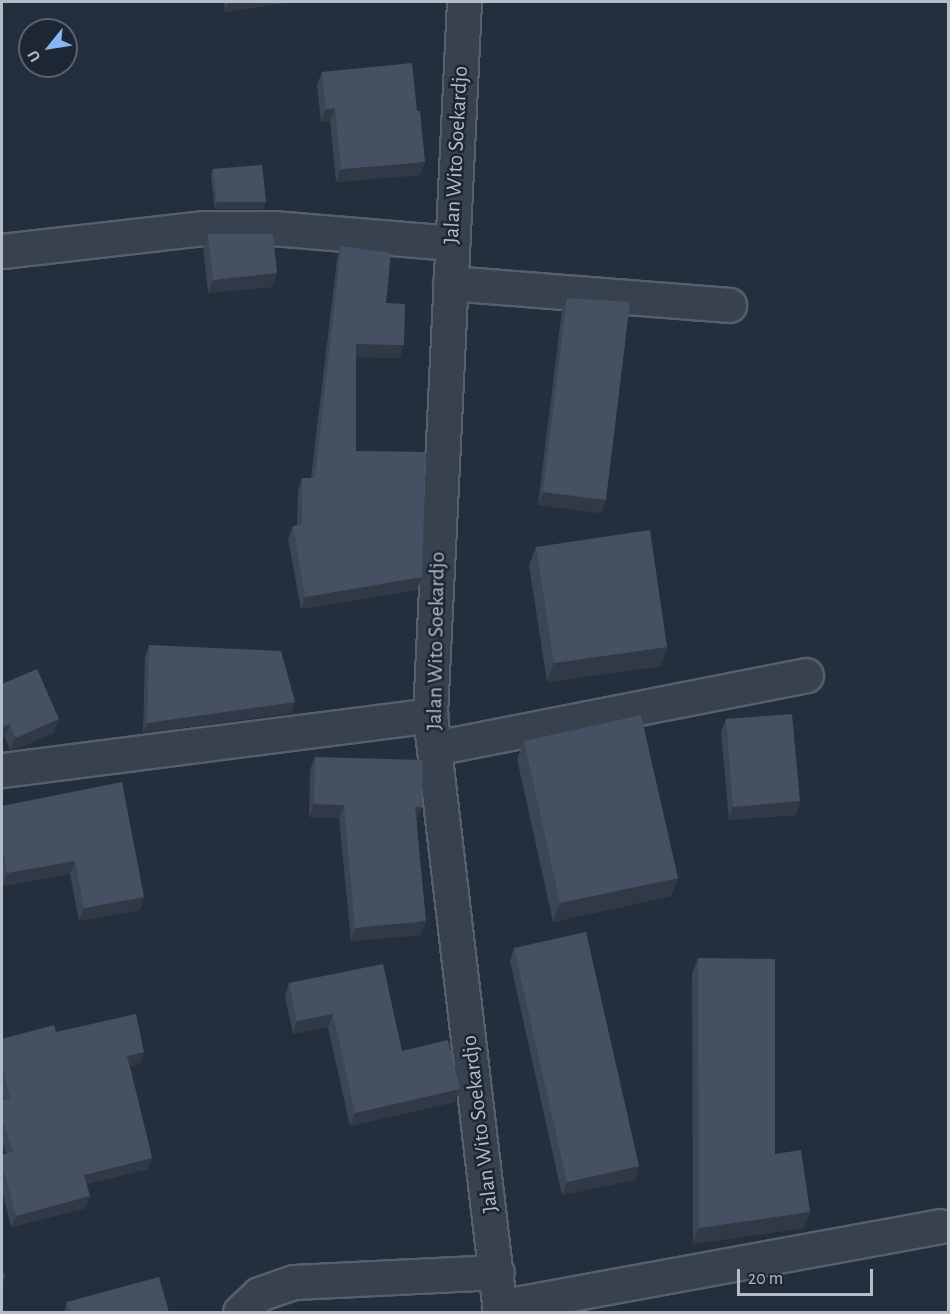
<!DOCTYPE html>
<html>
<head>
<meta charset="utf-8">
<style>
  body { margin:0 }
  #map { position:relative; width:950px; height:1314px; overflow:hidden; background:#242f3e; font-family:"Alegreya Sans",sans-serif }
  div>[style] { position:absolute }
  .roads { filter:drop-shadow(2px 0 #565f6c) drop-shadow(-2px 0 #565f6c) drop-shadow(0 2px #565f6c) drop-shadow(0 -2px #565f6c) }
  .minor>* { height:33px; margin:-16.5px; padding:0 16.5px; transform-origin:16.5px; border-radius:16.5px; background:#38414e }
  .wall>* { inset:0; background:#3b4654 }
  .shaded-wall>* { inset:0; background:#303945 }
  .building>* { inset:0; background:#455162 }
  span { translate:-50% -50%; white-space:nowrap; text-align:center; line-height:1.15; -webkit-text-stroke:5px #1d2633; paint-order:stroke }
  .street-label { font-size:22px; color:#b4bcc9 }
  .frame { position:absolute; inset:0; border:3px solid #b4bcc9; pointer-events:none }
  .north { position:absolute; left:18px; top:18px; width:60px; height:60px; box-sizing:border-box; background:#1d2633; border:2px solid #59626f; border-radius:50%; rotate:240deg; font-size:16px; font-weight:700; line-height:24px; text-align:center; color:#b4bcc9 }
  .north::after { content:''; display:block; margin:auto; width:21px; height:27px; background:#8ab4f8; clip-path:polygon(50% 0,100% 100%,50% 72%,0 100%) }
  .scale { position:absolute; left:737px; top:1269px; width:136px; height:27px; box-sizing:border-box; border:3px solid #b4bcc9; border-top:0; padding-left:8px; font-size:18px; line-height:21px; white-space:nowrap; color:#b4bcc9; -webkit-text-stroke:4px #1d2633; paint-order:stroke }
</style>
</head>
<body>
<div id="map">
  <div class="roads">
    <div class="minor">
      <div style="left:464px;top:2px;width:714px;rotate:92.73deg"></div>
      <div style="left:430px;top:715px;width:601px;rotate:83.31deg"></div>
      <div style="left:2px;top:251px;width:204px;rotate:-6.5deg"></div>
      <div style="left:205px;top:228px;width:68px"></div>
      <div style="left:273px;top:228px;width:180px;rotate:4.8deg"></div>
      <div style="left:450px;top:283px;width:280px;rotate:4.5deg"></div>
      <div style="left:435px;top:748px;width:378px;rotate:-11.1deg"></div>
      <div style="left:2px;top:770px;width:432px;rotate:-7.3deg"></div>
      <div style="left:499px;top:1307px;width:448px;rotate:-10.4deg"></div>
      <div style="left:240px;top:1312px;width:26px;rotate:-43deg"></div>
      <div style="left:259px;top:1294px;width:37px;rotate:-19deg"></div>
      <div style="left:294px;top:1282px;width:203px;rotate:-2.8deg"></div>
    </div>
  </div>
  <div class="wall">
    <div style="clip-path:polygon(224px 2px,291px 2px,225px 12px)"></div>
    <div style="clip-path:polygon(322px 72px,417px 111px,420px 175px,336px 182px,330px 121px,321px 122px,317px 85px)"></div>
    <div style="clip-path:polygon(213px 169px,263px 209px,215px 209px,211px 176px)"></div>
    <div style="clip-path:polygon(208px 234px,277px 273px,272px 287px,208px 293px,203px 247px)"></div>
    <div style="clip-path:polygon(341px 246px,386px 303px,400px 358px,356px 357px,356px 451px,417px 590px,301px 609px,288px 539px,293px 526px,297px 526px,298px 491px,302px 478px,311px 478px,337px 259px)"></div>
    <div style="clip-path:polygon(567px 298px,601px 513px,538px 505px,562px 311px)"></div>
    <div style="clip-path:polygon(536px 547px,667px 647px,661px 666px,547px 682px,529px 565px)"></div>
    <div style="clip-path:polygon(149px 645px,295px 702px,291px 713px,143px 733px,145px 656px)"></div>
    <div style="clip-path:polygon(2px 684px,54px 733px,13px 750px,10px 750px,5px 737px)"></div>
    <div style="clip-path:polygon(726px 719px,796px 815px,729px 820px,721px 732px)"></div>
    <div style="clip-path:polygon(524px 741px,678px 878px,671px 896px,553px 922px,517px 759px)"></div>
    <div style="clip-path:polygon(315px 757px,422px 807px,417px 820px,421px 935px,351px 941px,339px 818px,309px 817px,310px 770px)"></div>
    <div style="clip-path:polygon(2px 806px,144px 897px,140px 910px,79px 921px,70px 874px,3px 886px,2px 881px)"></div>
    <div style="clip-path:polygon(514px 948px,639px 1166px,635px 1180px,562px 1195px,510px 961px)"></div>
    <div style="clip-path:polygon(698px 958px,775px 1154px,804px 1228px,693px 1244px,692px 974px)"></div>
    <div style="clip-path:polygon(289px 983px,402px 1051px,460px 1089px,455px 1102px,350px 1126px,328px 1027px,293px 1034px,285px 996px)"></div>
    <div style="clip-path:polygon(56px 1032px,144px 1052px,140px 1064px,130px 1066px,152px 1158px,148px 1169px,87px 1184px,86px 1208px,11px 1227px,2px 1191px,2px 1155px,6px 1154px,2px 1141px,2px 1101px,4px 1100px,2px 1091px,2px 1039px)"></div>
    <div style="clip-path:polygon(67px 1302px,169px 1312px,64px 1312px)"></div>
  </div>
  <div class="shaded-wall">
    <div style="clip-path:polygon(229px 2px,291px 2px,225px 12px)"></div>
    <div style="clip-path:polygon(335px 108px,330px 121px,321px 122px,326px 109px)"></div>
    <div style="clip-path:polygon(425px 162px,420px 175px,336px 182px,341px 169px)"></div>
    <div style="clip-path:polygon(217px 202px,266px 202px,263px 209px,215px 209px)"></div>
    <div style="clip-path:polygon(277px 273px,272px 287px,208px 293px,213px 280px)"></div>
    <div style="clip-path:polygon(356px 344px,404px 345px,400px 358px,351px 357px)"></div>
    <div style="clip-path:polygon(543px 492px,606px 500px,601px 513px,538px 505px)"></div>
    <div style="clip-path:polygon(422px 577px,417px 590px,301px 609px,305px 597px)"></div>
    <div style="clip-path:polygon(667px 647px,661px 666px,547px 682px,554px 663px)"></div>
    <div style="clip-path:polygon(295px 702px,291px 713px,143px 733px,147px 723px)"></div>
    <div style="clip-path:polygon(59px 719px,54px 733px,13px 750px,10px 750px,15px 737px)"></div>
    <div style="clip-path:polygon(10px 724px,5px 737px,2px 738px,2px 727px)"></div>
    <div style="clip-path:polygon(800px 801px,796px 815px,729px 820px,733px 807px)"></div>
    <div style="clip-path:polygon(314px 804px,344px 805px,339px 818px,309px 817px)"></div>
    <div style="clip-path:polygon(415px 807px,422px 807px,417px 820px,411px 820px)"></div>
    <div style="clip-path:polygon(75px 861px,70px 874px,3px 886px,7px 873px)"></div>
    <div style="clip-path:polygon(678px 878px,671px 896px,553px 922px,560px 903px)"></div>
    <div style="clip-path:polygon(144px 897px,140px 910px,79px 921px,84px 908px)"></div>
    <div style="clip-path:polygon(426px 921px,421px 935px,351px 941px,355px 928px)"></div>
    <div style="clip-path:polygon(333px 1014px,328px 1027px,293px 1034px,297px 1021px)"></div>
    <div style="clip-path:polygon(144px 1052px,140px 1064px,123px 1068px,127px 1056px)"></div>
    <div style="clip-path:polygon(460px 1089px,455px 1102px,350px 1126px,355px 1113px)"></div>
    <div style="clip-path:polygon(152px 1158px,148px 1169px,80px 1186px,84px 1175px)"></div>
    <div style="clip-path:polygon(639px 1166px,635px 1180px,562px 1195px,567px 1182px)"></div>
    <div style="clip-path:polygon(90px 1196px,86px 1208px,11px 1227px,16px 1216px)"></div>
    <div style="clip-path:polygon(810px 1212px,804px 1228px,693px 1244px,699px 1228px)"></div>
    <div style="clip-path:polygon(5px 1278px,3px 1285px,2px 1285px,2px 1279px)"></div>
  </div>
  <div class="building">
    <div style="clip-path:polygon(412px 63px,417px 111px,420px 111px,425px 162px,341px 169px,335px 108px,326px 109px,322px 72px)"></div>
    <div style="clip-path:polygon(262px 165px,266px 202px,217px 202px,213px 169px)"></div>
    <div style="clip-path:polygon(208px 234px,273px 234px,277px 273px,213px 280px)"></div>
    <div style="clip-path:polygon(341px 246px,391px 253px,386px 303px,405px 304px,404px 345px,356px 344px,356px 451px,426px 452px,422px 577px,305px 597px,293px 526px,302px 525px,302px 478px,315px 478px)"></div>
    <div style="clip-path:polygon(567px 298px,630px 302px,606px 500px,543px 492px)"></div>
    <div style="clip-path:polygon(650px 530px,667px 647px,554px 663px,536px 547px)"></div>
    <div style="clip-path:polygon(149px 645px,281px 651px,295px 702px,147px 723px)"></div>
    <div style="clip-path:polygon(37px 669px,59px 719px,18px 737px,15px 737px,10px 724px,2px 727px,2px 684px)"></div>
    <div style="clip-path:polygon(792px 714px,800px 801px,733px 807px,726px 719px)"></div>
    <div style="clip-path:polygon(641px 715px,678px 878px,560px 903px,524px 741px)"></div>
    <div style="clip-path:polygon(315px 757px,423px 760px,422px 807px,415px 807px,426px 921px,355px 928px,344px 805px,314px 804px)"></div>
    <div style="clip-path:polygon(122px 782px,144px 897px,84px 908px,75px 861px,7px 873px,2px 843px,2px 806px)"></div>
    <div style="clip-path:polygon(586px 932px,639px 1166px,567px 1182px,514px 948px)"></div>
    <div style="clip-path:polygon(698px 958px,775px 959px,775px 1154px,801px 1150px,810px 1212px,699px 1228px)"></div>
    <div style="clip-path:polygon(383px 964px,402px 1051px,448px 1040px,460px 1089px,355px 1113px,333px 1014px,297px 1021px,289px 983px)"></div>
    <div style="clip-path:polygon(136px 1014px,144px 1052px,127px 1056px,152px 1158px,84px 1175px,90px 1196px,16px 1216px,2px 1164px,2px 1155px,13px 1152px,2px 1117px,2px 1101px,10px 1098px,2px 1063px,2px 1039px,54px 1025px,56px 1032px)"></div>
    <div style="clip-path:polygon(2px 1268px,5px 1278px,2px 1279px)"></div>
    <div style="clip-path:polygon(159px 1277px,169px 1312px,70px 1312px,67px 1302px)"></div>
  </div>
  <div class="street-label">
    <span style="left:456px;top:155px;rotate:-87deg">Jalan Wito Soekardjo</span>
    <span style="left:436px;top:641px;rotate:-89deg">Jalan Wito Soekardjo</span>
    <span style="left:480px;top:1124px;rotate:-97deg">Jalan Wito Soekardjo</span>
  </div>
  <div class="frame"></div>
  <div class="north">U</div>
  <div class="scale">20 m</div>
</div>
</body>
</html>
